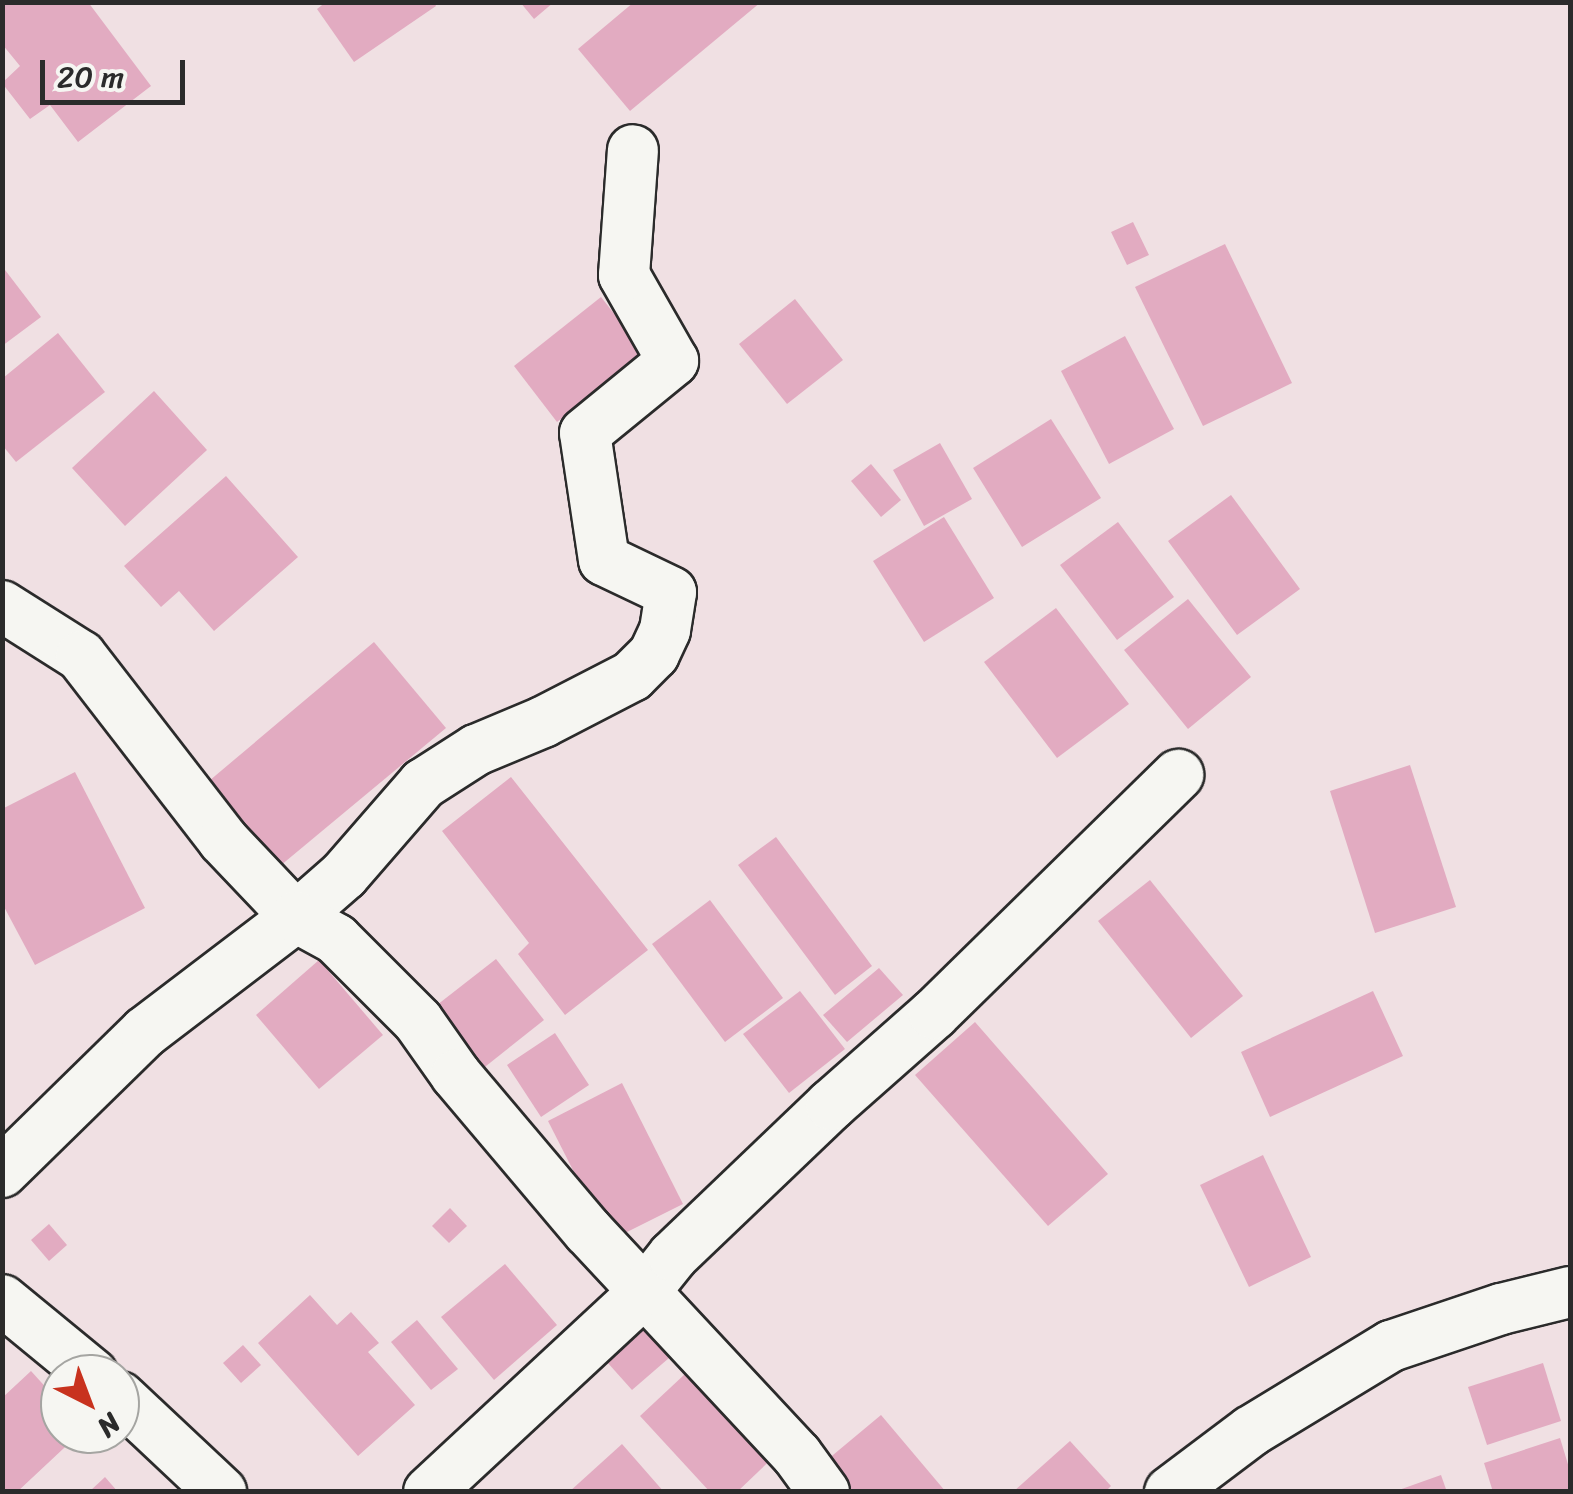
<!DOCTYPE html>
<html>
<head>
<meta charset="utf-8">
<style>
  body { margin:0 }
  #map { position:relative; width:1573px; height:1494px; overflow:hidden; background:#f0e0e3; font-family:Sriracha,sans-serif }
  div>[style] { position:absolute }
  .building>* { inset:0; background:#e2abc1 }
  .roads { filter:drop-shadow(2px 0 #2b2b2b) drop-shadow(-2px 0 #2b2b2b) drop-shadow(0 2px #2b2b2b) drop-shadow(0 -2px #2b2b2b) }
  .street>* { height:50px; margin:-25px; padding:0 25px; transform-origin:25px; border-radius:25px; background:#f6f6f2 }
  span { translate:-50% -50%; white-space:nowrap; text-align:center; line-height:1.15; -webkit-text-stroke:9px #f6f6f2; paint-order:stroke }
  .frame { position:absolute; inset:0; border:5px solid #2b2b2b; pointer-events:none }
  .north { position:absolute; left:40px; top:1354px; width:100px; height:100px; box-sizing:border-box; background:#f6f6f2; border:2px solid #a5a5a2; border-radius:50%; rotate:138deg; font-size:28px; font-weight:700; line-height:40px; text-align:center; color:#2b2b2b }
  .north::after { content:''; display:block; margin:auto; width:35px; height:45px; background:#c8321e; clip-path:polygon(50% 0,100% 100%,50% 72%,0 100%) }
  .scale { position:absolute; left:40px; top:60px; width:145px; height:45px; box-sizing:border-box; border:5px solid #2b2b2b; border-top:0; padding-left:12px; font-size:30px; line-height:35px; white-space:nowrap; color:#2b2b2b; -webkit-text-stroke:8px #f6f6f2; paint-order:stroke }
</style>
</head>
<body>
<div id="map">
  <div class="building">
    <div style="clip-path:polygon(2px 2px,88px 2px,151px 86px,78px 142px,50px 105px,30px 119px,2px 83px,20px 66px,2px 44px)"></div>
    <div style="clip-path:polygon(326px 2px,434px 2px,436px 6px,354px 62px,317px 9px)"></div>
    <div style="clip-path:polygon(520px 2px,554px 2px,534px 19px)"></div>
    <div style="clip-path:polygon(634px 2px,761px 2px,630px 111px,578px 49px)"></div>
    <div style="clip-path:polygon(1133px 222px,1149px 255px,1127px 265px,1111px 232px)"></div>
    <div style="clip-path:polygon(1225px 244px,1292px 383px,1203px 426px,1135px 287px)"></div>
    <div style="clip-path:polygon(2px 266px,41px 317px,2px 346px)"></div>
    <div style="clip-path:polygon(601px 297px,645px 353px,557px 422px,514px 366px)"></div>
    <div style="clip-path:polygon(795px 299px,843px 360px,787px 404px,739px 344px)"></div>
    <div style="clip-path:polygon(58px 333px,105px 392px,16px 462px,3px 446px,3px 378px)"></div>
    <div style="clip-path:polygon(1125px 336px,1174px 429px,1109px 464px,1061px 371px)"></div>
    <div style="clip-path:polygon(154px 391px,207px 450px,125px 526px,72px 468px)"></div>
    <div style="clip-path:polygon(1051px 419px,1101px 498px,1022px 547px,973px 468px)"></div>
    <div style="clip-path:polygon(940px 443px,972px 499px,924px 526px,893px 470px)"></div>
    <div style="clip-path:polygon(871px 464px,901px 500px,881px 517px,851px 481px)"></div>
    <div style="clip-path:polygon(226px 476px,298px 557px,214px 631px,179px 591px,161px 607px,124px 566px)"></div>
    <div style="clip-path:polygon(1231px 495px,1300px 589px,1237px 635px,1168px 541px)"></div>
    <div style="clip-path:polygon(944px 517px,994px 598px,924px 642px,873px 561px)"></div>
    <div style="clip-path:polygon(1118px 522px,1174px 597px,1117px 640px,1060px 565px)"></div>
    <div style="clip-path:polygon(1188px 599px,1251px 677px,1188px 729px,1124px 650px)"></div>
    <div style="clip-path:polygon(1056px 608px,1129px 704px,1057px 758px,984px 662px)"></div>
    <div style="clip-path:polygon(374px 642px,446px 728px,280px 866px,209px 781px)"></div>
    <div style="clip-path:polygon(1410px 765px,1456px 907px,1375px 933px,1330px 791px)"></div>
    <div style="clip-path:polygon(75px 772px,145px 908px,35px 965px,2px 903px,2px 809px)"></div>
    <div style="clip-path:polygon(511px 777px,648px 950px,565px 1015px,518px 954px,529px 943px,442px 831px)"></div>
    <div style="clip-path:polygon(776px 837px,872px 966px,835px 995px,738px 865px)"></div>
    <div style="clip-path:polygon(1150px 880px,1243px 996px,1191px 1038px,1098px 921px)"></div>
    <div style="clip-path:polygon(710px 900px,783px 998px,725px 1042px,652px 944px)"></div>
    <div style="clip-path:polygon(496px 959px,544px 1020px,476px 1074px,428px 1012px)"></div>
    <div style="clip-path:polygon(319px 960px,383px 1035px,319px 1089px,256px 1015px)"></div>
    <div style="clip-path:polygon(879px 968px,903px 995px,847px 1042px,823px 1015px)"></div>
    <div style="clip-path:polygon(800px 991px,845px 1049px,789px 1093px,743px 1034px)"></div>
    <div style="clip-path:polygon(1373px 991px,1403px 1056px,1270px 1117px,1241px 1052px)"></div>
    <div style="clip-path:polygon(975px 1022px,1108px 1174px,1048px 1226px,915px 1075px)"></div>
    <div style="clip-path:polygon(555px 1033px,589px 1085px,541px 1117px,507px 1065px)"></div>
    <div style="clip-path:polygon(622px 1083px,683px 1204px,609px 1241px,548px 1121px)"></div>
    <div style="clip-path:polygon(1263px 1155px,1311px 1257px,1249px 1287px,1200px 1185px)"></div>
    <div style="clip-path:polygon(450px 1208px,467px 1226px,449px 1243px,432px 1226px)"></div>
    <div style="clip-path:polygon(49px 1224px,67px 1245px,49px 1261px,31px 1240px)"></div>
    <div style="clip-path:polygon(505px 1264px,557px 1325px,494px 1380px,441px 1317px)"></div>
    <div style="clip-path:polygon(310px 1295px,337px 1325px,351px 1312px,379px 1343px,368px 1352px,415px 1405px,358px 1456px,258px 1343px)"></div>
    <div style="clip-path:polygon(659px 1316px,684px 1345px,632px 1390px,607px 1362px)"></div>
    <div style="clip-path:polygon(417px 1320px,458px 1369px,431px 1390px,391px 1342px)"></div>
    <div style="clip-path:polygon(243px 1345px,261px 1365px,241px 1383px,223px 1363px)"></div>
    <div style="clip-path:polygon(700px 1360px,782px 1449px,737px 1492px,710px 1492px,640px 1416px)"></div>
    <div style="clip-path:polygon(1543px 1363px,1561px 1421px,1487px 1445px,1468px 1387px)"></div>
    <div style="clip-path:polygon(31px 1371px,60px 1403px,60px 1434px,79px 1434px,17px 1492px,2px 1492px,2px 1398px)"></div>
    <div style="clip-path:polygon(881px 1415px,946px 1492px,843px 1492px,821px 1465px)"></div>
    <div style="clip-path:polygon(1560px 1438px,1570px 1471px,1570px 1492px,1493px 1492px,1484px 1463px)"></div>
    <div style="clip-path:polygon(1070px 1441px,1111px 1486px,1105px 1492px,1013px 1492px)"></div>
    <div style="clip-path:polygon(622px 1444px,664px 1492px,569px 1492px)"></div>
    <div style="clip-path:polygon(1441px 1475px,1447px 1492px,1396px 1492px,1396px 1491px)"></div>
    <div style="clip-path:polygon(105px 1477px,118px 1492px,89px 1492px)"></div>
  </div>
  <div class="roads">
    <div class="street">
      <div style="left:2px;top:606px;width:93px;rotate:32.3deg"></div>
      <div style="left:81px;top:656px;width:232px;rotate:52.3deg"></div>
      <div style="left:223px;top:840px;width:106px;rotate:46.5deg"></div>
      <div style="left:296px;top:917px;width:64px;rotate:-41.2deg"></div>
      <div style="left:344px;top:875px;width:121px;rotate:-49deg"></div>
      <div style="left:423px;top:784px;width:63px;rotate:-32.7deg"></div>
      <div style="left:476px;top:750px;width:73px;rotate:-22.7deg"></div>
      <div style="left:543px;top:722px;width:100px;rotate:-27.3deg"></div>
      <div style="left:632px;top:676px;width:31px;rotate:-45deg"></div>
      <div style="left:654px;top:654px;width:26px;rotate:-65deg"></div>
      <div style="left:665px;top:630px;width:38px;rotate:-81deg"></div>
      <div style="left:671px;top:592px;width:74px;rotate:-154.5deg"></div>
      <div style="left:604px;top:560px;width:128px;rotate:-98.5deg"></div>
      <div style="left:585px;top:433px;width:114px;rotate:-39.3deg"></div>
      <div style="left:673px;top:361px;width:99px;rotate:-119.7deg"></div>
      <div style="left:624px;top:275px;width:125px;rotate:-85.9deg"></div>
      <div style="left:2px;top:1172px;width:200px;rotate:-44.4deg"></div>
      <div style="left:145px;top:1032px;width:190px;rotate:-37.3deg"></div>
      <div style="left:296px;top:917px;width:46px;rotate:28.8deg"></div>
      <div style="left:336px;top:939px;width:116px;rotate:45deg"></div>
      <div style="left:418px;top:1021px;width:66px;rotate:54.9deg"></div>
      <div style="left:456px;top:1075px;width:204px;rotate:49.8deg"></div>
      <div style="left:588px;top:1231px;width:306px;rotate:47deg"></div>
      <div style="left:797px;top:1455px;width:46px;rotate:53.9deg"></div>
      <div style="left:2px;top:1300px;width:117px;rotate:39.4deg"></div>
      <div style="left:120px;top:1397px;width:139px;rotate:43.2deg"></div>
      <div style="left:429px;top:1492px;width:296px;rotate:-42.9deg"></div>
      <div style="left:646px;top:1290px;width:43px;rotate:-51.5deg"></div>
      <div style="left:673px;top:1256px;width:219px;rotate:-43.7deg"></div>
      <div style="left:831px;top:1105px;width:137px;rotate:-41.5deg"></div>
      <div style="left:934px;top:1014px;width:342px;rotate:-44.4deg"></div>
      <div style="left:1170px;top:1492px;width:101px;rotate:-37deg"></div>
      <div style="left:1251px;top:1431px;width:164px;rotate:-31.3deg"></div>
      <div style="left:1391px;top:1346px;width:116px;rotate:-18.6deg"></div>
      <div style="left:1501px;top:1309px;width:71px;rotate:-13.8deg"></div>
    </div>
  </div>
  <div class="frame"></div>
  <div class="north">N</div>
  <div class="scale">20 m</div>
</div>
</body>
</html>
